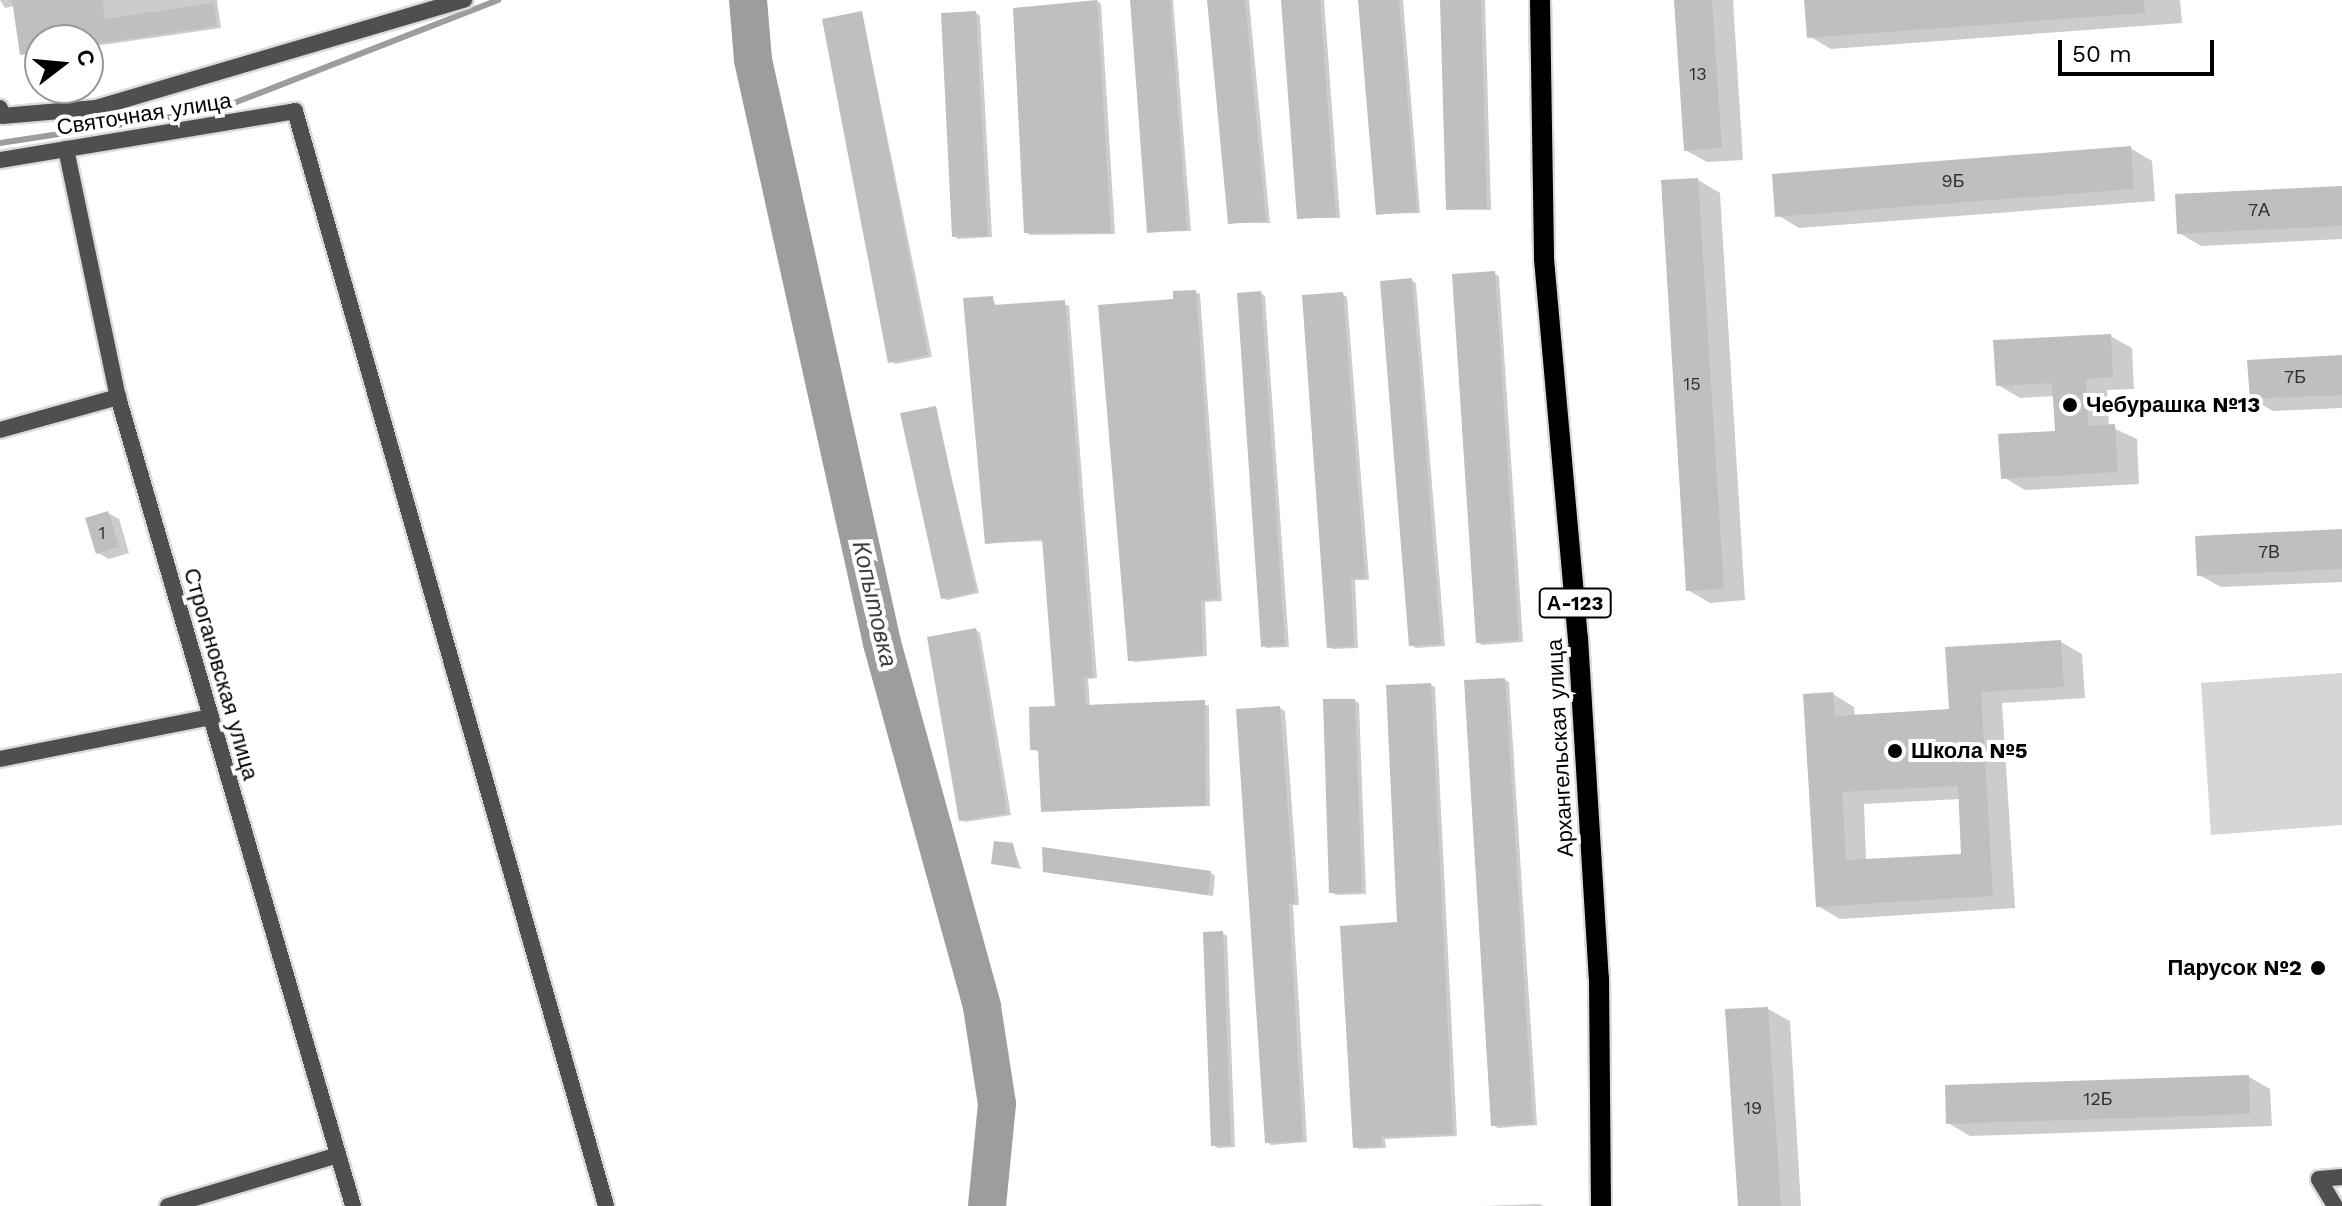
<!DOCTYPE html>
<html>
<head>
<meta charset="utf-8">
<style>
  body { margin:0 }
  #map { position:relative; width:2342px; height:1206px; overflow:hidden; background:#fff; font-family:"Work Sans",sans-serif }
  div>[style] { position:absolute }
  .green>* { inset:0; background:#d6d6d6 }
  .shadow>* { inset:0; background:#0003 }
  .stream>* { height:6px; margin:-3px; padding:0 3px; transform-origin:3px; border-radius:3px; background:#9d9d9d }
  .river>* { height:38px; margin:-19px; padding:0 19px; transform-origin:19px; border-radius:19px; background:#9d9d9d }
  .building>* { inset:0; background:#bfbfbf }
  .roads { filter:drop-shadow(2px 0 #dbdbdb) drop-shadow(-2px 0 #dbdbdb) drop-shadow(0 2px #dbdbdb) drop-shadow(0 -2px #dbdbdb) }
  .street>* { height:16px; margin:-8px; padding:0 8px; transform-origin:8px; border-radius:8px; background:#4f4f4f }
  .primary>* { height:20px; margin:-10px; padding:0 10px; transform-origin:10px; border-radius:10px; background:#000 }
  .dots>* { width:22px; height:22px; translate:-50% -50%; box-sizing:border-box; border:4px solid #fff; border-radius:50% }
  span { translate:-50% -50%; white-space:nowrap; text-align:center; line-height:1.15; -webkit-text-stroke:8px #fff; paint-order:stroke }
  .number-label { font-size:18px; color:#303030 }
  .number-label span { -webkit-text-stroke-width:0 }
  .shield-label span { padding:2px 6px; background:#fff; border:2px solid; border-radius:6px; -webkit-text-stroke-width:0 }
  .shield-label { font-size:20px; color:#000; font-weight:700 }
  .street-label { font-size:22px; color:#000 }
  .poi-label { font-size:22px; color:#000; font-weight:700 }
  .left { translate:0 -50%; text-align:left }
  .right { translate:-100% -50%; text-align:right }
  .water-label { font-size:24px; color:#3e3e3e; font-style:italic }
  .north { position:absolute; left:24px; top:24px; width:80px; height:80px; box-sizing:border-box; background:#fff; border:2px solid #999; border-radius:50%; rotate:74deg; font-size:22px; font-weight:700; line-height:32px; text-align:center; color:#000 }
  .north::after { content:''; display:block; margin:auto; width:28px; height:36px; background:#000; clip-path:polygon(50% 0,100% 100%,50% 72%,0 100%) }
  .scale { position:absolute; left:2058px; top:40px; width:156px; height:36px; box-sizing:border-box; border:4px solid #000; border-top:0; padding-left:10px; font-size:24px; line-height:28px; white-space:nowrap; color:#000; -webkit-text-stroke:6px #fff; paint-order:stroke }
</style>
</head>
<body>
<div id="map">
  <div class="green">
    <div style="clip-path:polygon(2342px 673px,2342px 825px,2211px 835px,2201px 683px)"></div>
  </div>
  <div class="shadow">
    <div style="clip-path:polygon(0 0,217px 0,221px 28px,88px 47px,88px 40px,40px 40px,40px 54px,26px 56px,15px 6px,5px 8px)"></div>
    <div style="clip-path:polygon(1132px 0,1173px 0,1191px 231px,1149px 232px)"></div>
    <div style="clip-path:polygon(1215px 0,1249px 0,1270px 223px,1230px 223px)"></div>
    <div style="clip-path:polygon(1283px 0,1324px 0,1340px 218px,1299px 218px)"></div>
    <div style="clip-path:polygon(1360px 0,1403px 0,1420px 213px,1378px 214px)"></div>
    <div style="clip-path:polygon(1442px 0,1485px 0,1491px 210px,1448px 209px)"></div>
    <div style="clip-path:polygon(1676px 0,1733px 0,1743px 160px,1707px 162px,1685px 150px)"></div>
    <div style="clip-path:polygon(1806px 0,2180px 0,2182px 23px,1831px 49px,1809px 36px)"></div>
    <div style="clip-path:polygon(1097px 1px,1101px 4px,1115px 234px,1030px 235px,1026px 232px)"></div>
    <div style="clip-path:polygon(862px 13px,932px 357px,895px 364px,890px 361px)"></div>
    <div style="clip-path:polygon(976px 13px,980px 16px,992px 237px,958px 239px,954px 236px)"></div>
    <div style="clip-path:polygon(2130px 148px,2152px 161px,2155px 201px,1799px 228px,1777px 215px)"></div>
    <div style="clip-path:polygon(1698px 180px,1720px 193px,1745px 600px,1710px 603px,1688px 590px)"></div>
    <div style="clip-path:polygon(2342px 188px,2342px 239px,2201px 246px,2179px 233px)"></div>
    <div style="clip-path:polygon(1495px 274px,1499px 276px,1523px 642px,1482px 645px,1478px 642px)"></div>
    <div style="clip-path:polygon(1411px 280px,1416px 283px,1445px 646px,1416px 648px,1411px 645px)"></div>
    <div style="clip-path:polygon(1195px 292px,1200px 294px,1222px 601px,1205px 602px,1207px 656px,1135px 662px,1130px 660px,1176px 300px)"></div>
    <div style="clip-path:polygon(1261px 293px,1265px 296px,1289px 647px,1267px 648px,1263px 646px)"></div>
    <div style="clip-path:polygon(1342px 294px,1347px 297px,1369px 580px,1355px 580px,1358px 648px,1333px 649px,1329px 647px)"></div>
    <div style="clip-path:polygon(992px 298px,997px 307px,1069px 305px,1097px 678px,1088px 679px,1090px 706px,1209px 705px,1210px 806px,1043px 811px,1040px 752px,1032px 749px,1057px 708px,1044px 541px,986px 543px)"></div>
    <div style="clip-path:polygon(2110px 336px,2132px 348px,2134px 389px,2107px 390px,2109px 426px,2137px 439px,2139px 484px,2025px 490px,2003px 477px,2057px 433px,2055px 396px,2020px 398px,1998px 385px)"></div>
    <div style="clip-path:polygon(2342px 357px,2342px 408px,2273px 411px,2251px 398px)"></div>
    <div style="clip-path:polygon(935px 408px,979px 593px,947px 600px,943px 598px)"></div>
    <div style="clip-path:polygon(108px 513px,119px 519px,129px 553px,109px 559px,98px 553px)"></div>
    <div style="clip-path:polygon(2342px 531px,2342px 582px,2221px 587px,2199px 575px)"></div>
    <div style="clip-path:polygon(976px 630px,980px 633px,1011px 815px,965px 822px,961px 820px)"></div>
    <div style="clip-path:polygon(evenodd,2061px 642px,2082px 654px,2085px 698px,2002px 703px,2015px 908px,1840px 919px,1818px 906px,1833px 694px,1854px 707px,1855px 716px,1951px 710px,2061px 642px,1960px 799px,1963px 856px,1866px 861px,1864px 804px,1960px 799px)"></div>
    <div style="clip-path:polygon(1505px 680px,1509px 682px,1537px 1125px,1498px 1128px,1493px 1125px)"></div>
    <div style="clip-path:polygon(1431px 685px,1435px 687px,1457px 1136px,1385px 1139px,1386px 1148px,1359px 1149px,1355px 1147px,1399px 924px)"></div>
    <div style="clip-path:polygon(1355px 701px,1359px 703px,1366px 894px,1336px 895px,1331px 892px)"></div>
    <div style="clip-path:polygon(1280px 708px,1285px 711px,1299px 905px,1293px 905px,1307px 1142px,1271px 1145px,1267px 1142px)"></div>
    <div style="clip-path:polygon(1013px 845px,1021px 869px,993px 863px)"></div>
    <div style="clip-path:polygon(1044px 850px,1211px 873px,1215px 876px,1213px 896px,1050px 873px)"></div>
    <div style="clip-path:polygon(1222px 933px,1227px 936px,1235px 1147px,1218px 1148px,1213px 1145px)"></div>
    <div style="clip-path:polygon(1768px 1009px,1790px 1021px,1801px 1206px,1740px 1206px)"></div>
    <div style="clip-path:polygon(2249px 1077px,2270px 1089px,2272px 1126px,1970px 1136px,1948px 1123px)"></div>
    <div style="clip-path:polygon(1539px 1204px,1544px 1206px,1483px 1206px)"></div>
  </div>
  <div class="stream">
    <div style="left:0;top:143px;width:219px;rotate:-8.7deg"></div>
    <div style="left:216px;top:110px;width:303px;rotate:-21.3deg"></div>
  </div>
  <div class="river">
    <div style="left:748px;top:0;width:60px;rotate:85.2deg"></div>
    <div style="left:753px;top:60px;width:597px;rotate:77.52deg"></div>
    <div style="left:882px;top:643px;width:377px;rotate:74.6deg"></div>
    <div style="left:982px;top:1007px;width:98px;rotate:81.2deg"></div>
    <div style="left:997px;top:1104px;width:102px;rotate:95.6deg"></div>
  </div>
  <div class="building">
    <div style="clip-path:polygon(12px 0,103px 0,104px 19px,214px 3px,217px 26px,88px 45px,88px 40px,40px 40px,40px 52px,20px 55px)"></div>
    <div style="clip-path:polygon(1097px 0,1111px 233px,1024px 233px,1013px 8px)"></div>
    <div style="clip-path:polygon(1130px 0,1170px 0,1187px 230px,1147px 233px)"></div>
    <div style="clip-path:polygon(1207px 0,1245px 0,1266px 221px,1228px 224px)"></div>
    <div style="clip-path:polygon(1281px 0,1320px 0,1336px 217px,1297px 219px)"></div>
    <div style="clip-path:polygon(1358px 0,1399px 0,1417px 211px,1376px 215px)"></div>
    <div style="clip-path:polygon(1440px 0,1481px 0,1487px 209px,1446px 210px)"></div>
    <div style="clip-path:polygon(1674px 0,1712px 0,1722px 148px,1684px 151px)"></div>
    <div style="clip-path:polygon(1804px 0,2144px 0,2145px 13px,1807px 38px)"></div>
    <div style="clip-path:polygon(862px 11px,928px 355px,888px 363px,822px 19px)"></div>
    <div style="clip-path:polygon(976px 11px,988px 236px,952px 237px,941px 13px)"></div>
    <div style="clip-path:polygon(2131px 146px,2134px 189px,1775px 217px,1772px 174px)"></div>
    <div style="clip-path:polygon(1698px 178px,1724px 589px,1686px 591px,1661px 180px)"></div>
    <div style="clip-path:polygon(2342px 186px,2342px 226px,2177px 234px,2175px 194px)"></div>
    <div style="clip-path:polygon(1495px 271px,1519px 640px,1476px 643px,1452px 274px)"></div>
    <div style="clip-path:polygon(1412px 278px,1441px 644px,1409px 646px,1380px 281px)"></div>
    <div style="clip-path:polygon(1196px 290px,1218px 599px,1201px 600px,1203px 655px,1128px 661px,1098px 305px,1173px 299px,1173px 291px)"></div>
    <div style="clip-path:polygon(1261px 291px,1285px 645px,1261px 647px,1237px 293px)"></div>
    <div style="clip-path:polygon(1343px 292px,1365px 578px,1351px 579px,1354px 646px,1327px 648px,1302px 295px)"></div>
    <div style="clip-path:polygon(993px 296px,994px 305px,1065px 300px,1093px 677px,1084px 677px,1086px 705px,1205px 700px,1206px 805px,1041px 812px,1038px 750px,1030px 750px,1029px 707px,1055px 706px,1042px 539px,985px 544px,963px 298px)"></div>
    <div style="clip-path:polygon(2111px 334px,2113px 377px,2086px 379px,2088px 426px,2115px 424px,2118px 472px,2001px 479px,1998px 434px,2055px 431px,2052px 383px,1996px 386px,1993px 340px)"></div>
    <div style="clip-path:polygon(2342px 355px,2342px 395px,2250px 399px,2247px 360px)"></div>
    <div style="clip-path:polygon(936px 406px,976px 592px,941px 599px,900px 413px)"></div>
    <div style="clip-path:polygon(108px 511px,119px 547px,96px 554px,85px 518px)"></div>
    <div style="clip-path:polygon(2342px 529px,2342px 569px,2197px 576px,2195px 536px)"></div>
    <div style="clip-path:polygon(976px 628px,1007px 813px,959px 821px,927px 637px)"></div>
    <div style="clip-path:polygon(evenodd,2061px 640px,2064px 687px,1981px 692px,1993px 896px,1816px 907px,1803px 694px,1833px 692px,1835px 716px,1949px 709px,1945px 647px,2061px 640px,1958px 786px,1961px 854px,1846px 860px,1842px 792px,1958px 786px)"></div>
    <div style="clip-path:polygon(1505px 678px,1533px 1124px,1491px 1126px,1464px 680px)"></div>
    <div style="clip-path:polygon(1431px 683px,1453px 1134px,1381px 1137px,1382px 1146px,1353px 1148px,1340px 926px,1397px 922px,1386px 685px)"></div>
    <div style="clip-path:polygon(1323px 699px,1355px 699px,1362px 892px,1329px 893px)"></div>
    <div style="clip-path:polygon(1280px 706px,1295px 903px,1289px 904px,1303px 1141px,1265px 1143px,1236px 709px)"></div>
    <div style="clip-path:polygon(994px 841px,1013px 843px,1018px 868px,991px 864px)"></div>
    <div style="clip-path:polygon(1042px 847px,1211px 871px,1208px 895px,1043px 872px)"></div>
    <div style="clip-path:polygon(1223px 931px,1231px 1145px,1211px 1146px,1203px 932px)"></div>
    <div style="clip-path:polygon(1768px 1007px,1781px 1206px,1738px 1206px,1725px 1009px)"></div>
    <div style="clip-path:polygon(2249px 1075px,2250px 1114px,1946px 1124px,1945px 1085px)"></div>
  </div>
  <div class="roads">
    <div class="street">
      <div style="left:0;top:108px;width:8px;rotate:76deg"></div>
      <div style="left:2px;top:116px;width:94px;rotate:-4.9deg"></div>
      <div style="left:96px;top:108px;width:384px;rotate:-16.4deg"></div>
      <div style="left:66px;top:149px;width:253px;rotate:78.2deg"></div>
      <div style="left:118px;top:397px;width:842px;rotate:73.8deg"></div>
      <div style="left:0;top:160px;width:299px;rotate:-9.4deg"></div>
      <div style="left:295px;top:111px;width:1138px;rotate:74.14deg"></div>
      <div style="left:0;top:430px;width:123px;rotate:-15.6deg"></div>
      <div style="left:0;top:759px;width:215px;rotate:-11.3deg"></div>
      <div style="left:168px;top:1206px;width:177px;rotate:-16.7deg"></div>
      <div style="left:2335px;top:1206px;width:31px;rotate:-121deg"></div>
      <div style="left:2319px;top:1179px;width:23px;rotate:-5deg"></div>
    </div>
    <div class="primary">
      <div style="left:1540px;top:0;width:259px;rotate:89.1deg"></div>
      <div style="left:1544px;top:259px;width:381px;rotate:84.9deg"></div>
      <div style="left:1578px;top:638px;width:341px;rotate:86.5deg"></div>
      <div style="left:1599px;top:978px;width:228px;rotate:89.5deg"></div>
    </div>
  </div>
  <div class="dots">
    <div style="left:2070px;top:405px;background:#000"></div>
    <div style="left:1895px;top:751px;background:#000"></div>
    <div style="left:2318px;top:968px;background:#000"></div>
  </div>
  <div class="number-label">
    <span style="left:1698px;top:74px">13</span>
    <span style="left:1953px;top:181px">9Б</span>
    <span style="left:2259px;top:210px">7А</span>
    <span style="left:2295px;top:377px">7Б</span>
    <span style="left:1692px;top:384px">15</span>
    <span style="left:102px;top:533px">1</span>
    <span style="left:2269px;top:552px">7В</span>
    <span style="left:2098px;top:1099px">12Б</span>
    <span style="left:1753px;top:1108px">19</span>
  </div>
  <div class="shield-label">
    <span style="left:1575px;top:603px">А-123</span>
  </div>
  <div class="street-label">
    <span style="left:144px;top:114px;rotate:-9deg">Святочная улица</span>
    <span style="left:221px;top:674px;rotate:74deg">Строгановская улица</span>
    <span style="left:1560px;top:748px;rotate:-93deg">Архангельская улица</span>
  </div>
  <div class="poi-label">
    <span class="left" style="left:2086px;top:405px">Чебурашка №13</span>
    <span class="left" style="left:1911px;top:751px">Школа №5</span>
    <span class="right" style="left:2302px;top:968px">Парусок №2</span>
  </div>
  <div class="water-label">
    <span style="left:874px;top:604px;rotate:77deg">Копытовка</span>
  </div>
  <div class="north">С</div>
  <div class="scale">50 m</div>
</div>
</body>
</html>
